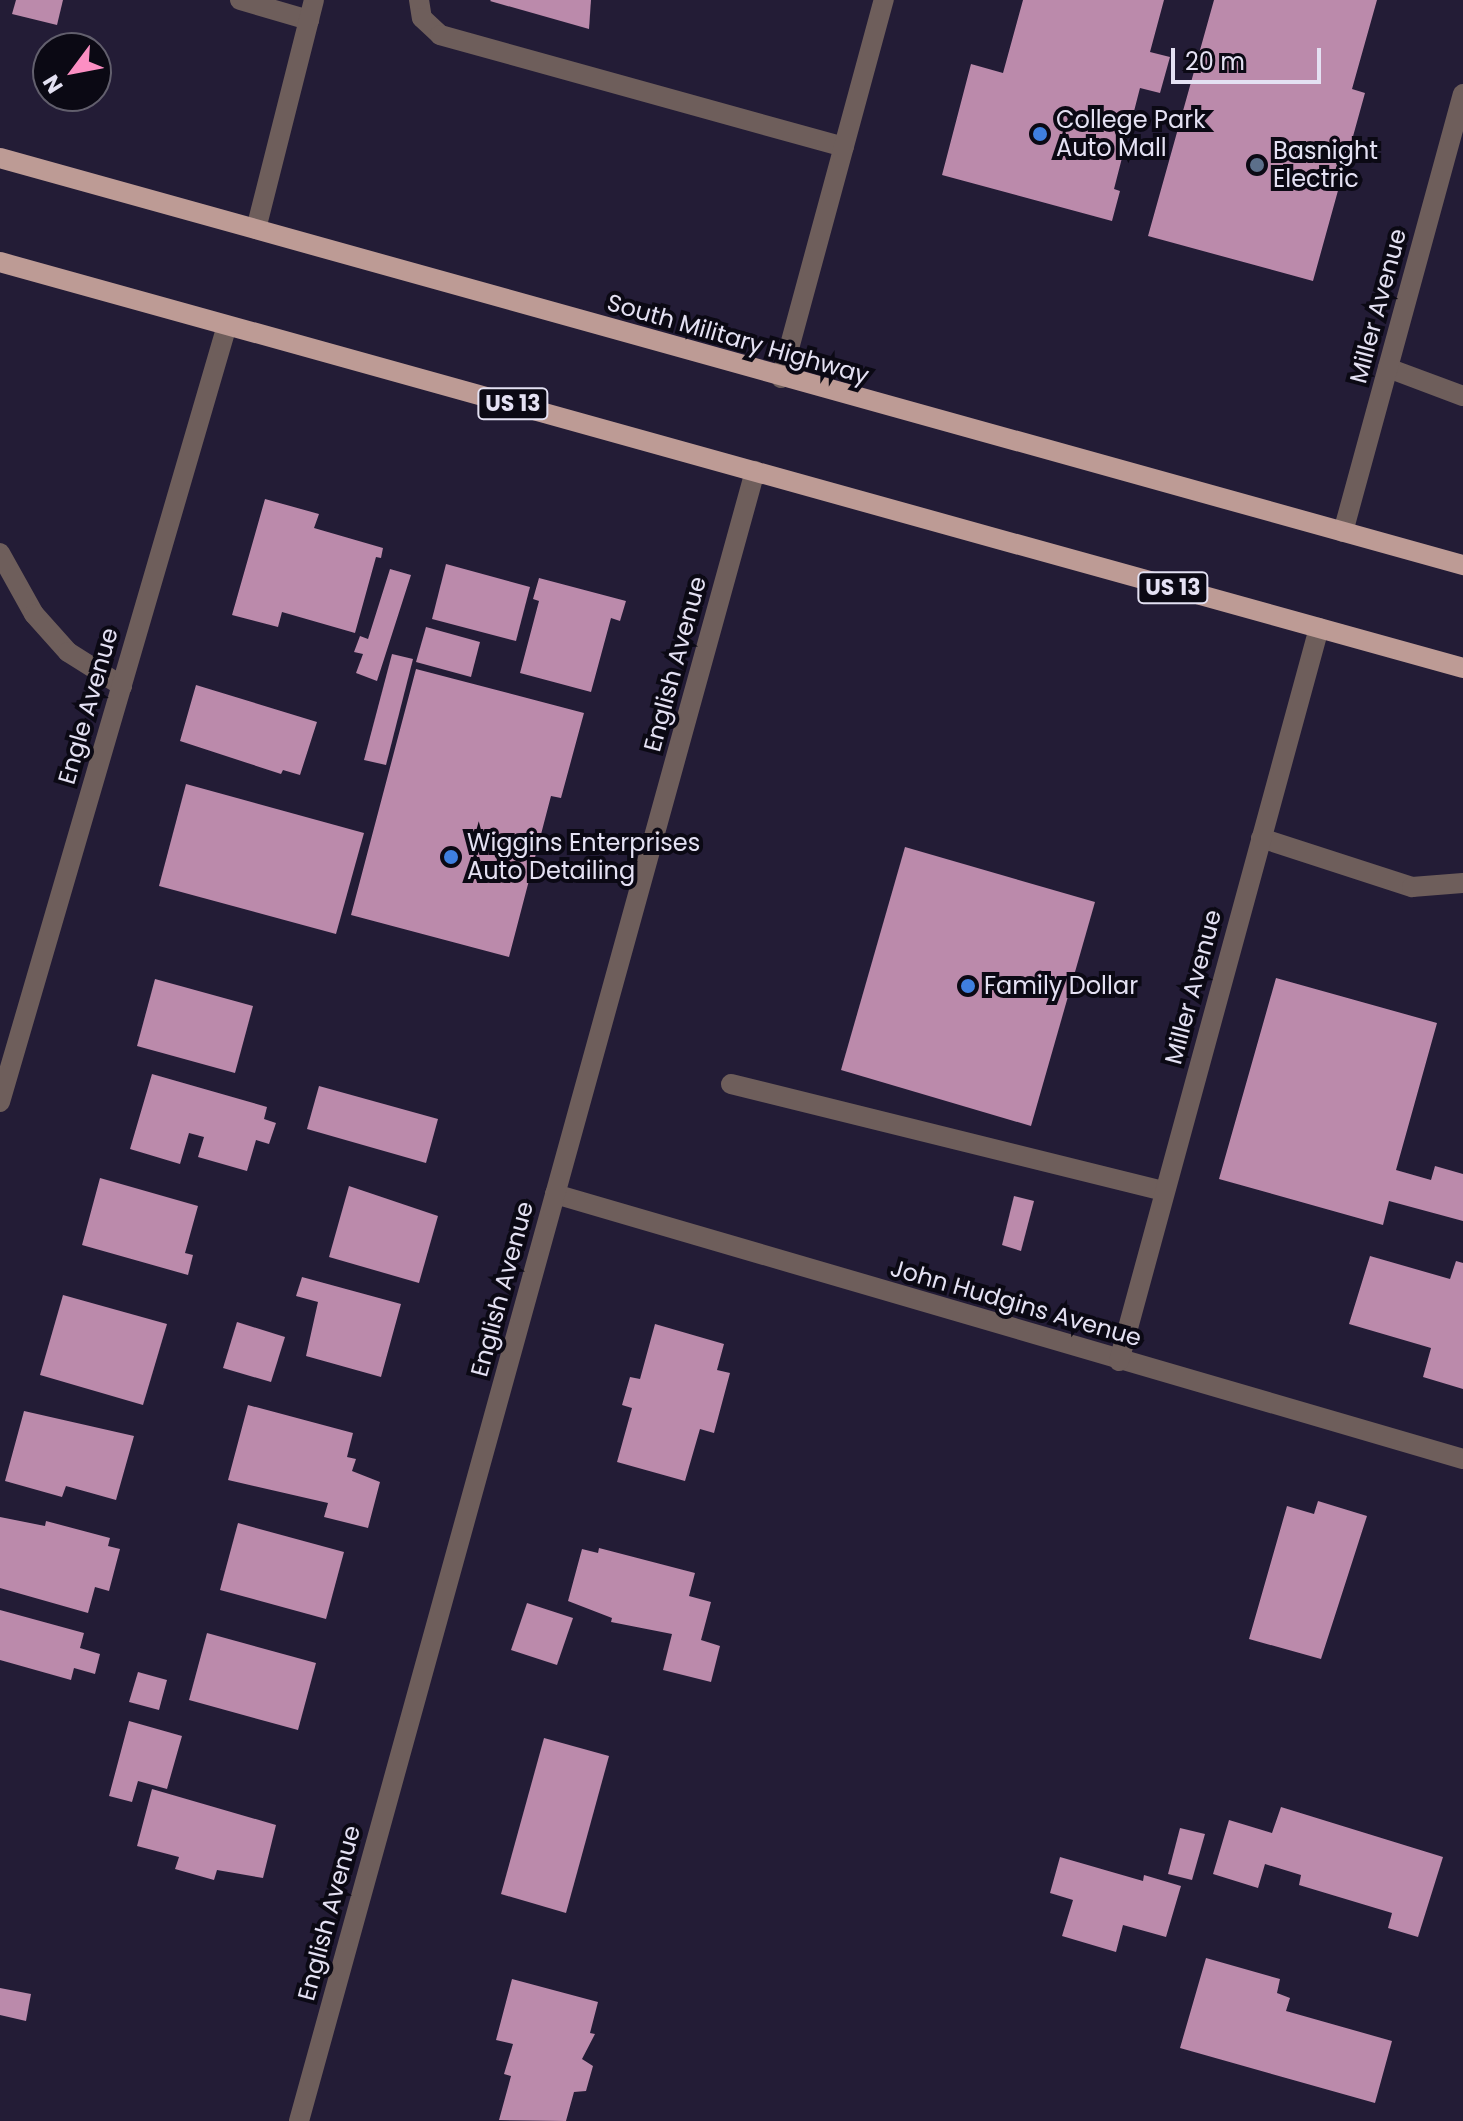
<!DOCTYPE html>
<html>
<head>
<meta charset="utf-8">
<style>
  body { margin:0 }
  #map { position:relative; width:1463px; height:2121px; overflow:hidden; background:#231c36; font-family:Poppins,sans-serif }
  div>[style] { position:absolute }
  .building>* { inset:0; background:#bb8aab }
  .service>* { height:20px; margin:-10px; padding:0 10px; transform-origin:10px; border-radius:10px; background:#6e5e5b }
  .minor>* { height:20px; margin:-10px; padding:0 10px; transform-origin:10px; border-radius:10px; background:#6e5e5b }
  .primary>* { height:20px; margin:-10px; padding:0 10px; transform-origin:10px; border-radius:10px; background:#bd9b95 }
  .dots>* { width:22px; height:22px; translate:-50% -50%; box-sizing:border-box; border:4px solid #0b0914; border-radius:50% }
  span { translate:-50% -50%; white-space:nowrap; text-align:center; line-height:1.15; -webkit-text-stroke:8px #0b0914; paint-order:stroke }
  .shield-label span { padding:2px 6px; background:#0b0914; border:2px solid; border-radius:6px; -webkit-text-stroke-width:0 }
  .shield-label { font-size:22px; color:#e4e1f3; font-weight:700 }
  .poi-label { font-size:24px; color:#e4e1f3 }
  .left { translate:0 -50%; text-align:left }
  .street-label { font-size:24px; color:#e4e1f3 }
  .north { position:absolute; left:32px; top:32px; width:80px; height:80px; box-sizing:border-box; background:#0b0914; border:2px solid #625f6d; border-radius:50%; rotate:238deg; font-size:22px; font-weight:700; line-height:32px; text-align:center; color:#e4e1f3 }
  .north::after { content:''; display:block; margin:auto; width:28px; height:36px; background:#fc8fc3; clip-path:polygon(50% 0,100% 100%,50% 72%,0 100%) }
  .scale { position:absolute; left:1171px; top:48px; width:150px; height:36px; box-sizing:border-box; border:4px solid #e4e1f3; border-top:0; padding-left:10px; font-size:24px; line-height:28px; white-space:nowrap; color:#e4e1f3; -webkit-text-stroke:6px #0b0914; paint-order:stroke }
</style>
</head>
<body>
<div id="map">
  <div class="building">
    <div style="clip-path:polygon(16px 0,63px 0,57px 25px,12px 14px)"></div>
    <div style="clip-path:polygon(591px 0,589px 29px,490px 1px,491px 0)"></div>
    <div style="clip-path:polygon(1023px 0,1164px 0,1150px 52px,1170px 57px,1160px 93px,1140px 88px,1114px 189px,1120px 191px,1112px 221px,942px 175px,971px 64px,1003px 73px)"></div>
    <div style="clip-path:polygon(1214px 0,1377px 0,1352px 89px,1365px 93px,1313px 281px,1148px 236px)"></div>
    <div style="clip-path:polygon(265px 499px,319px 514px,314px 528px,383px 548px,381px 558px,376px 557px,355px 633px,282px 612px,278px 627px,232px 615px)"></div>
    <div style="clip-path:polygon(446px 564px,530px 587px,516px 641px,432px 619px)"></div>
    <div style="clip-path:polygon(390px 569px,411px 575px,377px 681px,356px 673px,363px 654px,354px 652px,360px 636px,368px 639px)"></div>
    <div style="clip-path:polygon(539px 578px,626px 601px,620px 621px,611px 618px,591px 692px,520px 673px,539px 601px,533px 599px)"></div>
    <div style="clip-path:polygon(426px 627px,480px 642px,471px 677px,416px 662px)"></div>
    <div style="clip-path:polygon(392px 654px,413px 659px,386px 765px,364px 760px)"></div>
    <div style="clip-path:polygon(416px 669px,584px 713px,561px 798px,551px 796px,509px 957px,351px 915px)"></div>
    <div style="clip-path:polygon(196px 685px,317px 722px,300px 775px,283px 770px,281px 774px,180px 741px)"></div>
    <div style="clip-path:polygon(186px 784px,364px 833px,336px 934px,159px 886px)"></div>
    <div style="clip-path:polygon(905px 847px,1095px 902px,1031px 1126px,841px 1070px)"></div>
    <div style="clip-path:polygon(1276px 978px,1437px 1023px,1396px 1170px,1431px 1180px,1435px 1166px,1463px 1174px,1463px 1221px,1389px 1201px,1383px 1225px,1219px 1179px)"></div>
    <div style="clip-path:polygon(155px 979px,253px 1006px,235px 1073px,137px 1046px)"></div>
    <div style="clip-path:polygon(152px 1074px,267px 1107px,264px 1119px,276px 1123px,269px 1144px,256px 1140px,247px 1171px,198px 1157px,204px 1137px,189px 1133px,180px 1164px,130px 1149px)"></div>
    <div style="clip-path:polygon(319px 1086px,438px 1119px,426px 1163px,307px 1129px)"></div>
    <div style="clip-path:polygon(100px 1178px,198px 1206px,185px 1253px,193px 1255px,188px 1275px,82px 1245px)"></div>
    <div style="clip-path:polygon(349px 1186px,438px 1216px,419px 1283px,329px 1257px)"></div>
    <div style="clip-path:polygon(1014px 1196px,1034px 1201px,1021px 1251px,1002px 1245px)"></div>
    <div style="clip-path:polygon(1370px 1256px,1450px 1279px,1456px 1261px,1463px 1263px,1463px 1389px,1423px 1377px,1431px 1348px,1349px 1324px)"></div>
    <div style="clip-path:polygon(302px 1277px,401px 1304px,381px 1377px,306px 1356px,318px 1302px,296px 1296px)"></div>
    <div style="clip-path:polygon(63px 1295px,167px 1324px,143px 1405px,40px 1375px)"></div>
    <div style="clip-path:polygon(237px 1322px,285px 1337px,271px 1382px,223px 1368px)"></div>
    <div style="clip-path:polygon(655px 1324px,724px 1344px,717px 1370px,730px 1373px,714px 1433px,700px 1429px,685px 1481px,617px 1462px,632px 1408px,622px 1405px,630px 1377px,640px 1379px)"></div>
    <div style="clip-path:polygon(248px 1405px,353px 1433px,347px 1457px,356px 1459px,352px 1471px,380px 1482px,368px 1528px,324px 1517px,328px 1503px,228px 1480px)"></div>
    <div style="clip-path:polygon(24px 1411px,134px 1436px,116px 1500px,66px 1486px,62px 1497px,5px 1481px)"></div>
    <div style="clip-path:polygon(1318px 1501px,1367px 1516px,1321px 1659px,1249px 1639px,1287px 1506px,1314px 1514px)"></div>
    <div style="clip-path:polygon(0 1517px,45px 1526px,46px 1521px,110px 1538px,108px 1546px,120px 1549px,109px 1591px,95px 1587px,88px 1613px,0 1588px)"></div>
    <div style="clip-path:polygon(238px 1523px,344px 1552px,326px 1619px,220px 1590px)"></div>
    <div style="clip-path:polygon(599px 1548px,695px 1573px,689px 1596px,711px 1602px,701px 1640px,720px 1646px,711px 1682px,663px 1670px,672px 1634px,611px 1622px,612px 1618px,568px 1601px,582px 1549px,598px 1553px)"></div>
    <div style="clip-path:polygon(527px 1603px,573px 1618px,557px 1665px,511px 1650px)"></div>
    <div style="clip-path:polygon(0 1610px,84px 1633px,80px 1648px,100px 1654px,95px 1674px,74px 1668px,71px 1680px,0 1660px)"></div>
    <div style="clip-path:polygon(207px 1633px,316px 1663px,298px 1730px,189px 1700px)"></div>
    <div style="clip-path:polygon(138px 1672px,167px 1680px,159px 1710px,129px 1702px)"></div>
    <div style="clip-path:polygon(129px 1721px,182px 1736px,167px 1789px,138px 1781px,132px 1802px,109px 1796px)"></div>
    <div style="clip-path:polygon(544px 1738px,609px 1756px,566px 1913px,501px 1894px)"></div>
    <div style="clip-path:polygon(152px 1789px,276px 1825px,263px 1878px,217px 1870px,214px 1880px,175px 1869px,179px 1857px,137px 1846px)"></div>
    <div style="clip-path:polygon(1281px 1807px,1443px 1857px,1418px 1937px,1388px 1928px,1392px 1913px,1299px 1885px,1301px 1875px,1265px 1864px,1258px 1888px,1213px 1874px,1229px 1820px,1272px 1833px)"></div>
    <div style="clip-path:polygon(1180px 1828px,1205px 1834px,1192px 1880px,1168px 1874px)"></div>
    <div style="clip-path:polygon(1060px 1857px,1143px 1881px,1144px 1875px,1181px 1886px,1166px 1937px,1123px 1925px,1116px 1952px,1062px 1936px,1073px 1900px,1050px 1893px)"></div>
    <div style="clip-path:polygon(1206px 1958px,1280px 1979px,1277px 1993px,1290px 1998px,1286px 2011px,1392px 2041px,1375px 2103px,1180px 2048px)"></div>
    <div style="clip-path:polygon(512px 1979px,598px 2002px,590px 2033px,595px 2034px,582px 2059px,593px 2066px,586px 2091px,574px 2092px,566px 2121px,499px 2120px,511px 2076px,504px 2074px,513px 2044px,496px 2040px)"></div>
    <div style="clip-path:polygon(0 1988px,31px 1994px,26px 2021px,0 2015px)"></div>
  </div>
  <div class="service">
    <div style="left:240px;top:0;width:72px;rotate:16.2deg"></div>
    <div style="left:419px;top:0;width:18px;rotate:81deg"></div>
    <div style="left:422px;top:18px;width:25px;rotate:43deg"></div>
    <div style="left:440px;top:35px;width:419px;rotate:15.5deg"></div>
    <div style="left:1388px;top:368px;width:80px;rotate:20.5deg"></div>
    <div style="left:0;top:553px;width:70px;rotate:60.9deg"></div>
    <div style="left:34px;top:614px;width:51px;rotate:48.2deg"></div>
    <div style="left:68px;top:652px;width:64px;rotate:32.2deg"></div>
    <div style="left:1261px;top:838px;width:159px;rotate:18deg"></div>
    <div style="left:1412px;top:887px;width:51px;rotate:-4.5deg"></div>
    <div style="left:731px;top:1084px;width:446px;rotate:13.9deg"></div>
  </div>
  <div class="minor">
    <div style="left:256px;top:229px;width:236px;rotate:-75.8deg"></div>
    <div style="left:781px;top:378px;width:392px;rotate:-74.8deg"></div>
    <div style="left:1343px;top:532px;width:454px;rotate:-74.7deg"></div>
    <div style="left:0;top:1102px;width:809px;rotate:-73.71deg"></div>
    <div style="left:555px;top:1194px;width:946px;rotate:16.27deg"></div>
    <div style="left:1119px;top:1361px;width:760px;rotate:-74.74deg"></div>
    <div style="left:299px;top:2121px;width:1712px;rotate:-74.55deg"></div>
  </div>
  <div class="primary">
    <div style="left:0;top:158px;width:1519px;rotate:15.55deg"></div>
    <div style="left:0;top:262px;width:1518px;rotate:15.51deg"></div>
  </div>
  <div class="dots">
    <div style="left:1040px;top:134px;background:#3f7fe0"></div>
    <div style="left:1257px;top:165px;background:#5c6f8a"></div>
    <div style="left:451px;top:857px;background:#3f7fe0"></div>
    <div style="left:968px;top:986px;background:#3f7fe0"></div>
  </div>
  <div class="shield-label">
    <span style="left:513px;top:404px">US 13</span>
    <span style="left:1173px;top:588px">US 13</span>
  </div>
  <div class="poi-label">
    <span class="left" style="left:1056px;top:134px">College Park<br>Auto Mall</span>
    <span class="left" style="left:1273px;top:165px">Basnight<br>Electric</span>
    <span class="left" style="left:467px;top:857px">Wiggins Enterprises<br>Auto Detailing</span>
    <span class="left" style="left:984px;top:986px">Family Dollar</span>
  </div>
  <div class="street-label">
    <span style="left:1378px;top:306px;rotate:-75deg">Miller Avenue</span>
    <span style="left:738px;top:339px;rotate:16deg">South Military Highway</span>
    <span style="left:675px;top:664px;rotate:-75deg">English Avenue</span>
    <span style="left:88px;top:706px;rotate:-74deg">Engle Avenue</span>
    <span style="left:1193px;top:987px;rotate:-75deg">Miller Avenue</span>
    <span style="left:502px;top:1289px;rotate:-75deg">English Avenue</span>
    <span style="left:1016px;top:1303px;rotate:16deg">John Hudgins Avenue</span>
    <span style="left:329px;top:1913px;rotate:-75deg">English Avenue</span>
  </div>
  <div class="north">N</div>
  <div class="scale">20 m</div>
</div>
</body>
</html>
